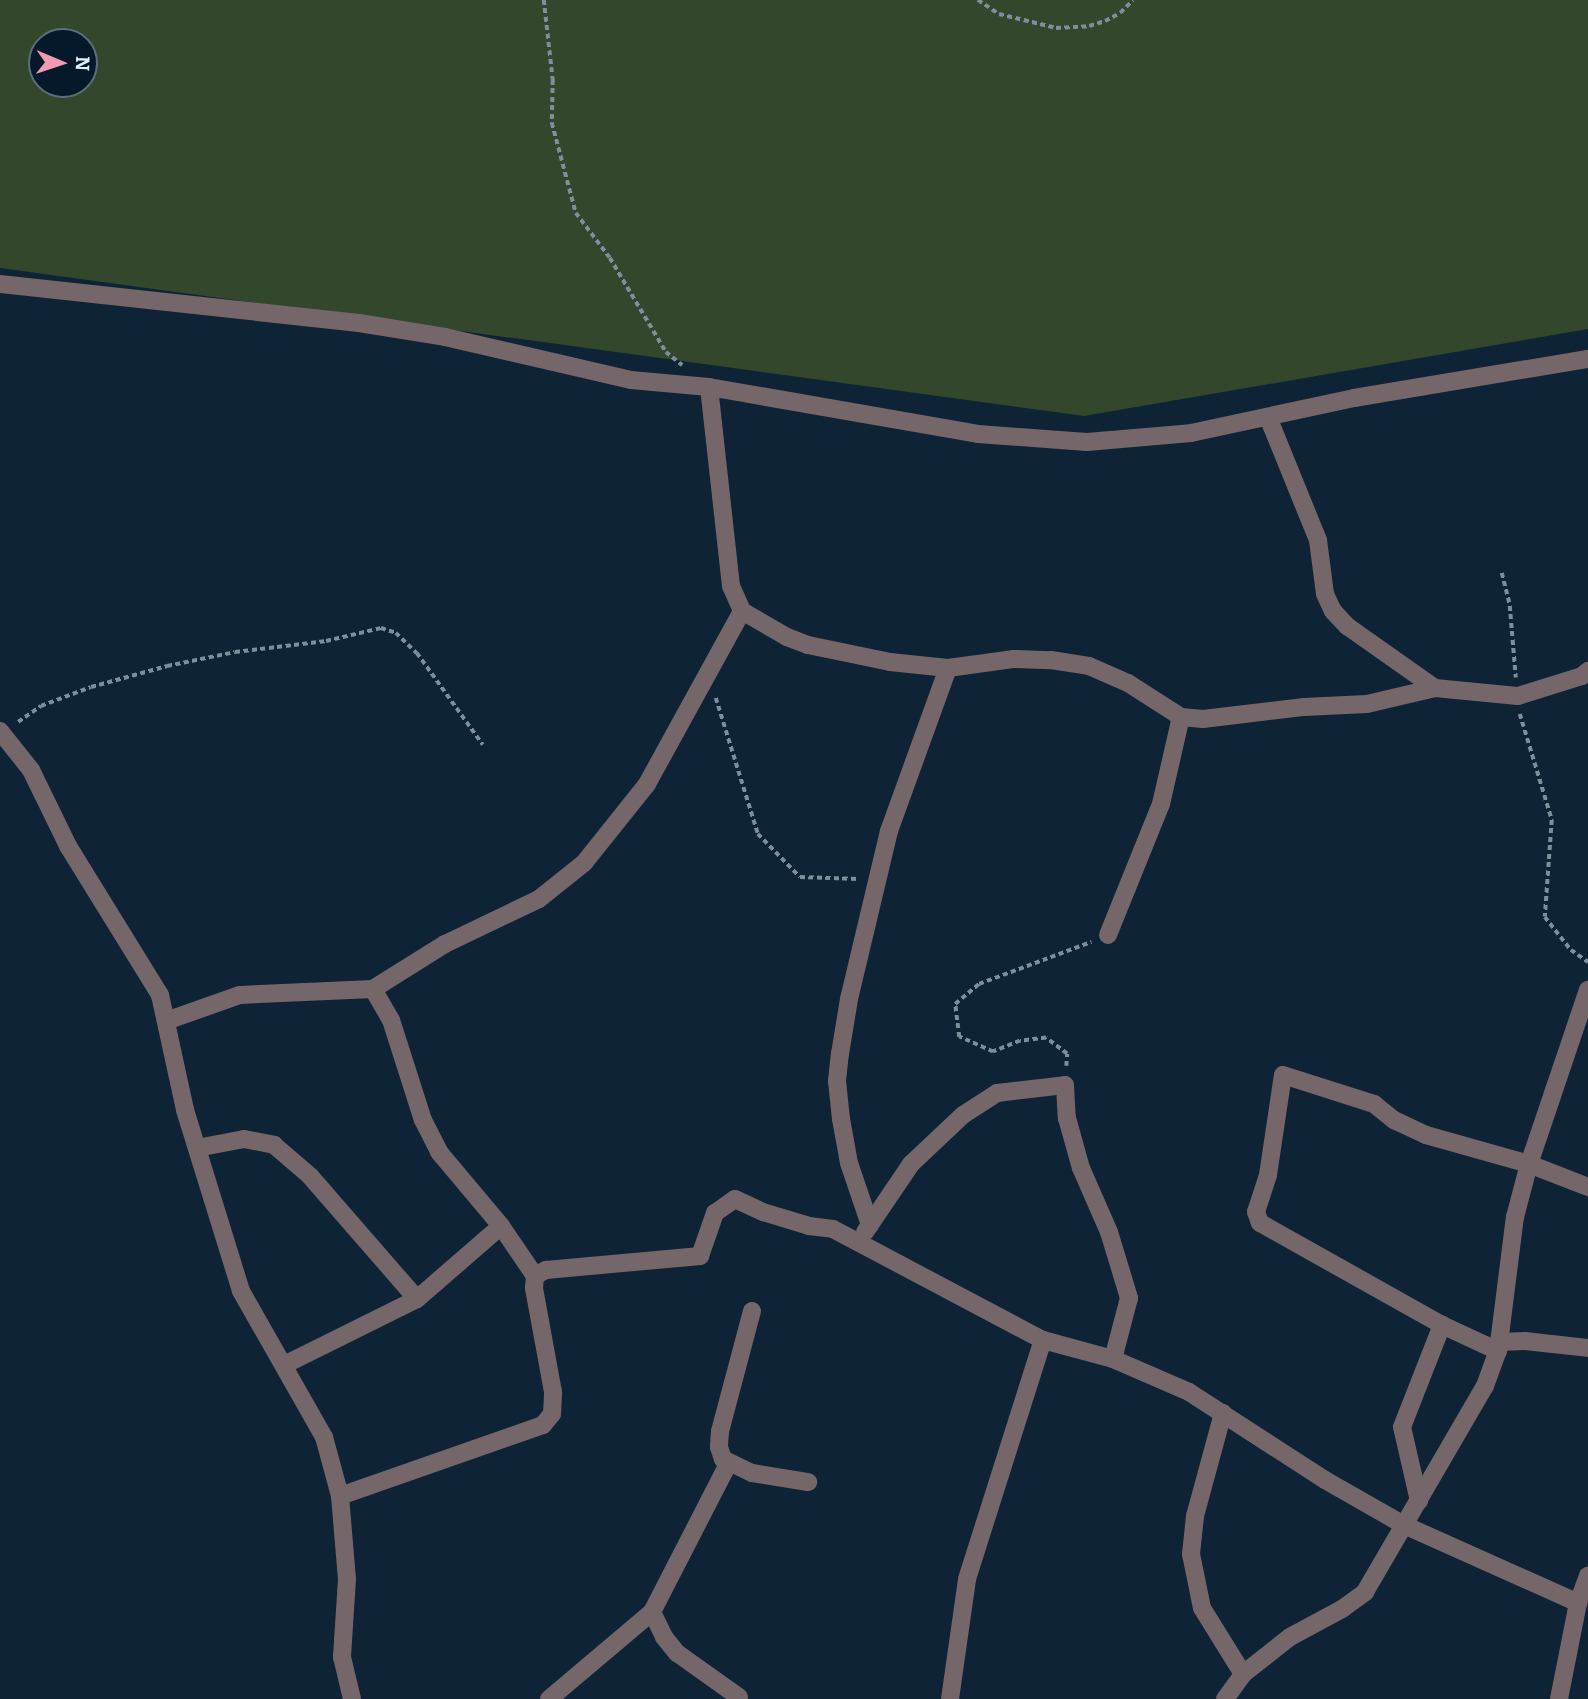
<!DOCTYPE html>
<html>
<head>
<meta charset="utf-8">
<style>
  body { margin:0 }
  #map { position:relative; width:1588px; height:1699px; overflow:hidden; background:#0e2335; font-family:Bitter,serif }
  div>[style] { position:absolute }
  .green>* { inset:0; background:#32472c }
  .path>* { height:3.5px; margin-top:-1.75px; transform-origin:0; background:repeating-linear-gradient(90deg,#7d8e9d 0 5px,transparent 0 8.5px) }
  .minor>* { height:18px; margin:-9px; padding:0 9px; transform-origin:9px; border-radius:9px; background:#756669 }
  span { translate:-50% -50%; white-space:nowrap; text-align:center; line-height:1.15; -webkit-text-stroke:5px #05192b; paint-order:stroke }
  .north { position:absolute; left:28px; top:28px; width:70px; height:70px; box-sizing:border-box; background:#05192b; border:2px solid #5d6f7f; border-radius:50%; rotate:92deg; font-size:19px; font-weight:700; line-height:28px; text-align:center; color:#e2effc }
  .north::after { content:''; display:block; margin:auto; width:24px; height:32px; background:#f19ab2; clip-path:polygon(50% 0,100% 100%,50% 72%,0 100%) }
</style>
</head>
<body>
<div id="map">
  <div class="green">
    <div style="clip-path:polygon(evenodd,0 0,1588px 0,1588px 329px,1084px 416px,0 268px,0 0,42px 42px,84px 42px,84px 84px,42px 84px,42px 42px)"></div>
  </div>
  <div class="path">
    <div style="left:544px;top:0;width:81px;rotate:83.6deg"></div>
    <div style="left:553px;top:80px;width:43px;rotate:91.3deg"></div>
    <div style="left:552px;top:123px;width:93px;rotate:75.1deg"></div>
    <div style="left:576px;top:213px;width:56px;rotate:52.9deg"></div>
    <div style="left:610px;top:258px;width:109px;rotate:59.2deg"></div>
    <div style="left:666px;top:352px;width:21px;rotate:39deg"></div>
    <div style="left:978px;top:0;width:25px;rotate:34deg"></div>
    <div style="left:999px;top:14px;width:59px;rotate:13.8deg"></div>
    <div style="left:1056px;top:28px;width:33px;rotate:-3deg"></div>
    <div style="left:1089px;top:26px;width:17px;rotate:-17deg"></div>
    <div style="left:1105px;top:21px;width:17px;rotate:-28deg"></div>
    <div style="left:1120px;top:13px;width:18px;rotate:-45deg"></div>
    <div style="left:1502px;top:573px;width:34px;rotate:76deg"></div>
    <div style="left:1510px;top:606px;width:72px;rotate:85.2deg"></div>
    <div style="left:716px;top:698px;width:142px;rotate:72.8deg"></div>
    <div style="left:758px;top:834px;width:60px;rotate:45.7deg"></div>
    <div style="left:800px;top:877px;width:59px;rotate:1.9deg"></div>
    <div style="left:1520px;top:714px;width:111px;rotate:73.2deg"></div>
    <div style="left:1552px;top:820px;width:97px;rotate:94.1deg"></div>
    <div style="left:1545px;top:917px;width:42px;rotate:51.8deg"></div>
    <div style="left:1571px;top:950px;width:21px;rotate:35deg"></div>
    <div style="left:18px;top:722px;width:28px;rotate:-35deg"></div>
    <div style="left:41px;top:706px;width:53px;rotate:-20.8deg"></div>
    <div style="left:91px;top:687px;width:79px;rotate:-15.4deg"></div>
    <div style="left:167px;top:666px;width:69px;rotate:-11.6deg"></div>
    <div style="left:235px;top:652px;width:92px;rotate:-6.9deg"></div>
    <div style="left:326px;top:641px;width:57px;rotate:-13.3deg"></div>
    <div style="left:381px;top:628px;width:16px;rotate:18deg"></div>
    <div style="left:396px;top:633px;width:29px;rotate:44deg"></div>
    <div style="left:417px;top:653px;width:113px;rotate:54.3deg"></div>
    <div style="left:1066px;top:1066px;width:12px;rotate:-85deg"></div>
    <div style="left:1067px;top:1054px;width:26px;rotate:-143deg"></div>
    <div style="left:1046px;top:1038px;width:26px;rotate:173deg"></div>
    <div style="left:1020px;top:1041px;width:29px;rotate:158deg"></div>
    <div style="left:993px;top:1052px;width:37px;rotate:-156deg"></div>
    <div style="left:959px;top:1037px;width:33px;rotate:-97deg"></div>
    <div style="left:955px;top:1004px;width:31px;rotate:-40deg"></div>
    <div style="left:979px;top:984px;width:120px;rotate:-20.6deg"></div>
  </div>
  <div class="minor">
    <div style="left:0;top:284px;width:361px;rotate:6.2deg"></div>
    <div style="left:359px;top:323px;width:87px;rotate:9.2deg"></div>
    <div style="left:445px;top:337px;width:191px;rotate:13deg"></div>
    <div style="left:631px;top:380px;width:78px;rotate:5.1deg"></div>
    <div style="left:709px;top:387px;width:273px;rotate:9.9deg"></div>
    <div style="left:978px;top:434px;width:109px;rotate:4.2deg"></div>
    <div style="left:1087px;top:442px;width:104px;rotate:-4.9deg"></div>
    <div style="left:1191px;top:433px;width:167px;rotate:-12.1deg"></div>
    <div style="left:1354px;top:398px;width:237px;rotate:-9.5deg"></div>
    <div style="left:709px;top:387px;width:200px;rotate:83.7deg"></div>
    <div style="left:731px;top:586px;width:27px;rotate:66deg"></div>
    <div style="left:742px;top:611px;width:52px;rotate:30deg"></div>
    <div style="left:787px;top:637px;width:22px;rotate:21deg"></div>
    <div style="left:808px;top:645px;width:84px;rotate:11.7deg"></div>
    <div style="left:890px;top:662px;width:58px;rotate:5.9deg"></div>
    <div style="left:948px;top:668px;width:67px;rotate:-7.8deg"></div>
    <div style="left:1014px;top:659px;width:37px;rotate:2deg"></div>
    <div style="left:1051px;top:660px;width:38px;rotate:9deg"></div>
    <div style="left:1089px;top:666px;width:43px;rotate:23.6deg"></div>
    <div style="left:1128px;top:683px;width:63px;rotate:32.7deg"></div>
    <div style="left:1181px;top:717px;width:22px;rotate:5deg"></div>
    <div style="left:1203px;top:719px;width:102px;rotate:-6.8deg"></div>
    <div style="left:1304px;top:707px;width:63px;rotate:-2.7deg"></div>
    <div style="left:1367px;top:704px;width:70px;rotate:-13.2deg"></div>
    <div style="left:1435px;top:688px;width:83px;rotate:5.5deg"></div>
    <div style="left:1518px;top:696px;width:67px;rotate:-17.4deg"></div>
    <div style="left:1582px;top:676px;width:8px;rotate:-40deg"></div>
    <div style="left:1268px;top:417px;width:133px;rotate:67.9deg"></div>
    <div style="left:1318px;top:540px;width:54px;rotate:82.6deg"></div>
    <div style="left:1325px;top:594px;width:19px;rotate:65deg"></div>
    <div style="left:1333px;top:611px;width:21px;rotate:47deg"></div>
    <div style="left:1347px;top:626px;width:108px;rotate:35.2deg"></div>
    <div style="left:0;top:731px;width:50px;rotate:51.5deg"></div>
    <div style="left:31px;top:770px;width:85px;rotate:64deg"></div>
    <div style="left:68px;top:846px;width:175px;rotate:58.3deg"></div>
    <div style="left:160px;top:995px;width:118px;rotate:77.7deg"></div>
    <div style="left:185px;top:1110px;width:189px;rotate:72.8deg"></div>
    <div style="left:241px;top:1291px;width:168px;rotate:60.4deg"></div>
    <div style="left:324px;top:1437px;width:61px;rotate:74.8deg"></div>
    <div style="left:340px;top:1496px;width:83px;rotate:85.2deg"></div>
    <div style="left:347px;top:1579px;width:78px;rotate:93.7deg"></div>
    <div style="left:342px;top:1657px;width:43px;rotate:76.6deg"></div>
    <div style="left:1108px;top:935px;width:141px;rotate:-68deg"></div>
    <div style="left:1161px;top:804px;width:89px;rotate:-77.1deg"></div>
    <div style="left:373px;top:989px;width:36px;rotate:60deg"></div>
    <div style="left:391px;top:1020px;width:105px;rotate:72.3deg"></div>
    <div style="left:423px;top:1120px;width:36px;rotate:63deg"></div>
    <div style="left:439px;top:1152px;width:97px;rotate:50deg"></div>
    <div style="left:501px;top:1226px;width:60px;rotate:55.8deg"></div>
    <div style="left:166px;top:1021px;width:78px;rotate:-19.4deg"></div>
    <div style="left:240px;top:995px;width:133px;rotate:-2.6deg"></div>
    <div style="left:373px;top:989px;width:85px;rotate:-32deg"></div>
    <div style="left:445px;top:944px;width:104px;rotate:-25.6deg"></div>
    <div style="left:539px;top:899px;width:58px;rotate:-38.7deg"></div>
    <div style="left:584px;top:863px;width:101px;rotate:-51.4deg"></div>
    <div style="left:647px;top:784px;width:197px;rotate:-61.2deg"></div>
    <div style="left:197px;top:1148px;width:48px;rotate:-10.8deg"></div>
    <div style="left:244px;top:1139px;width:31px;rotate:11deg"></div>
    <div style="left:274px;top:1145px;width:48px;rotate:40.7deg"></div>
    <div style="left:310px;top:1176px;width:163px;rotate:49deg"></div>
    <div style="left:870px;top:1225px;width:65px;rotate:-108.7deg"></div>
    <div style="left:849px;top:1163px;width:45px;rotate:-100.3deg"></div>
    <div style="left:841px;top:1119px;width:38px;rotate:-96deg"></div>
    <div style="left:837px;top:1081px;width:27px;rotate:-84deg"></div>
    <div style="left:840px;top:1054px;width:56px;rotate:-80.7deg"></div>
    <div style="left:849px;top:999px;width:173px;rotate:-76.6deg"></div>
    <div style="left:889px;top:831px;width:173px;rotate:-70.1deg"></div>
    <div style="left:865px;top:1232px;width:82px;rotate:-55.9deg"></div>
    <div style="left:911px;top:1164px;width:71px;rotate:-43.3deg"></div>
    <div style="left:963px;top:1115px;width:40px;rotate:-32.9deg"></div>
    <div style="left:997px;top:1093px;width:68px;rotate:-6.7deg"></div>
    <div style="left:1065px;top:1085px;width:33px;rotate:87deg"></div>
    <div style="left:1067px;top:1118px;width:52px;rotate:74.4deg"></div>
    <div style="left:1081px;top:1168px;width:70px;rotate:66.4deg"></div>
    <div style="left:1109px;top:1232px;width:69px;rotate:73.1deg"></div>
    <div style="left:1129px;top:1298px;width:63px;rotate:104.7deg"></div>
    <div style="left:752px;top:1311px;width:124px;rotate:104.9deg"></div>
    <div style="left:720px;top:1431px;width:16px;rotate:94deg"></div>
    <div style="left:719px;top:1447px;width:13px;rotate:72deg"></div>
    <div style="left:723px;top:1459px;width:32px;rotate:26deg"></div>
    <div style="left:752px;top:1473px;width:57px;rotate:9.1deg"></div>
    <div style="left:1499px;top:1342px;width:26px;rotate:-2deg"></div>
    <div style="left:1525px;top:1341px;width:63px;rotate:6.3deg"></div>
    <div style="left:1498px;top:1351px;width:62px;rotate:-155.1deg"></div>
    <div style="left:1442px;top:1325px;width:209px;rotate:-150.7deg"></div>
    <div style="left:1260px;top:1223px;width:12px;rotate:-110deg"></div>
    <div style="left:1256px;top:1212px;width:39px;rotate:-72deg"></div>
    <div style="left:1268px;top:1175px;width:101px;rotate:-81.5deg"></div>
    <div style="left:1283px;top:1075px;width:96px;rotate:17.7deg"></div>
    <div style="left:1374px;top:1104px;width:26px;rotate:39deg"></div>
    <div style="left:1394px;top:1120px;width:35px;rotate:25deg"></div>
    <div style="left:1426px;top:1135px;width:107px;rotate:15.7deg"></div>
    <div style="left:1529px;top:1164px;width:63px;rotate:21.3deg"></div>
    <div style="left:284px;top:1365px;width:148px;rotate:-26.4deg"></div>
    <div style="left:417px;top:1299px;width:111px;rotate:-41deg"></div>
    <div style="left:1223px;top:1413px;width:107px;rotate:105.2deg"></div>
    <div style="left:1195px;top:1516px;width:38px;rotate:96deg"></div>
    <div style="left:1191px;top:1554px;width:55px;rotate:78.5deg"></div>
    <div style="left:1202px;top:1608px;width:78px;rotate:58.2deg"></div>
    <div style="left:340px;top:1496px;width:215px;rotate:-19.3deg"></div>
    <div style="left:543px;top:1425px;width:14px;rotate:-51deg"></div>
    <div style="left:552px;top:1414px;width:22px;rotate:-87deg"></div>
    <div style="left:553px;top:1392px;width:106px;rotate:-100.4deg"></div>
    <div style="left:534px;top:1288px;width:12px;rotate:-85deg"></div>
    <div style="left:535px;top:1276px;width:13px;rotate:-29deg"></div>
    <div style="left:546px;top:1270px;width:155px;rotate:-5.2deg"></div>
    <div style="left:700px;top:1256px;width:46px;rotate:-70.8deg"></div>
    <div style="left:715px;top:1213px;width:24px;rotate:-35deg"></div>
    <div style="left:735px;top:1199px;width:31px;rotate:25deg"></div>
    <div style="left:763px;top:1212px;width:48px;rotate:16.9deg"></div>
    <div style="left:809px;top:1226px;width:24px;rotate:7deg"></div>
    <div style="left:833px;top:1229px;width:238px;rotate:27.9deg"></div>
    <div style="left:1043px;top:1340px;width:73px;rotate:15.2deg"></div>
    <div style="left:1113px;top:1359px;width:83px;rotate:23.5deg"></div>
    <div style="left:1189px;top:1392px;width:162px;rotate:32.9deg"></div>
    <div style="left:1325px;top:1480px;width:91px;rotate:29.7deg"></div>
    <div style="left:1404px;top:1525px;width:191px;rotate:24.1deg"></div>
    <div style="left:1419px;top:1501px;width:76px;rotate:-102.9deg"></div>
    <div style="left:1402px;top:1427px;width:110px;rotate:-68.6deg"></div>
    <div style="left:652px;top:1612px;width:28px;rotate:64deg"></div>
    <div style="left:664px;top:1637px;width:21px;rotate:51deg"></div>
    <div style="left:677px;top:1653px;width:76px;rotate:35.4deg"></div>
    <div style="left:549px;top:1699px;width:135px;rotate:-40.2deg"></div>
    <div style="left:652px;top:1612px;width:166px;rotate:-62.8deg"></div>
    <div style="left:950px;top:1699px;width:121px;rotate:-81.9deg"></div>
    <div style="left:967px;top:1579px;width:251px;rotate:-72.4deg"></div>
    <div style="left:1225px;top:1699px;width:31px;rotate:-54deg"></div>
    <div style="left:1243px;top:1674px;width:60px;rotate:-38.2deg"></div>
    <div style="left:1290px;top:1637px;width:59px;rotate:-28.3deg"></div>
    <div style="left:1342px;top:1609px;width:29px;rotate:-36deg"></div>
    <div style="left:1365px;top:1592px;width:238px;rotate:-59.8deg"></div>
    <div style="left:1485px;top:1386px;width:37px;rotate:-70deg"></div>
    <div style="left:1498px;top:1351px;width:135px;rotate:-82.8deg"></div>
    <div style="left:1515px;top:1217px;width:55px;rotate:-75.2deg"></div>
    <div style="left:1529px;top:1164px;width:184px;rotate:-71.3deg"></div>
    <div style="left:1559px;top:1699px;width:98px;rotate:-78.8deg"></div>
    <div style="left:1578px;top:1603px;width:29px;rotate:-70deg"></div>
  </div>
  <div class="north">N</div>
</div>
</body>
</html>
